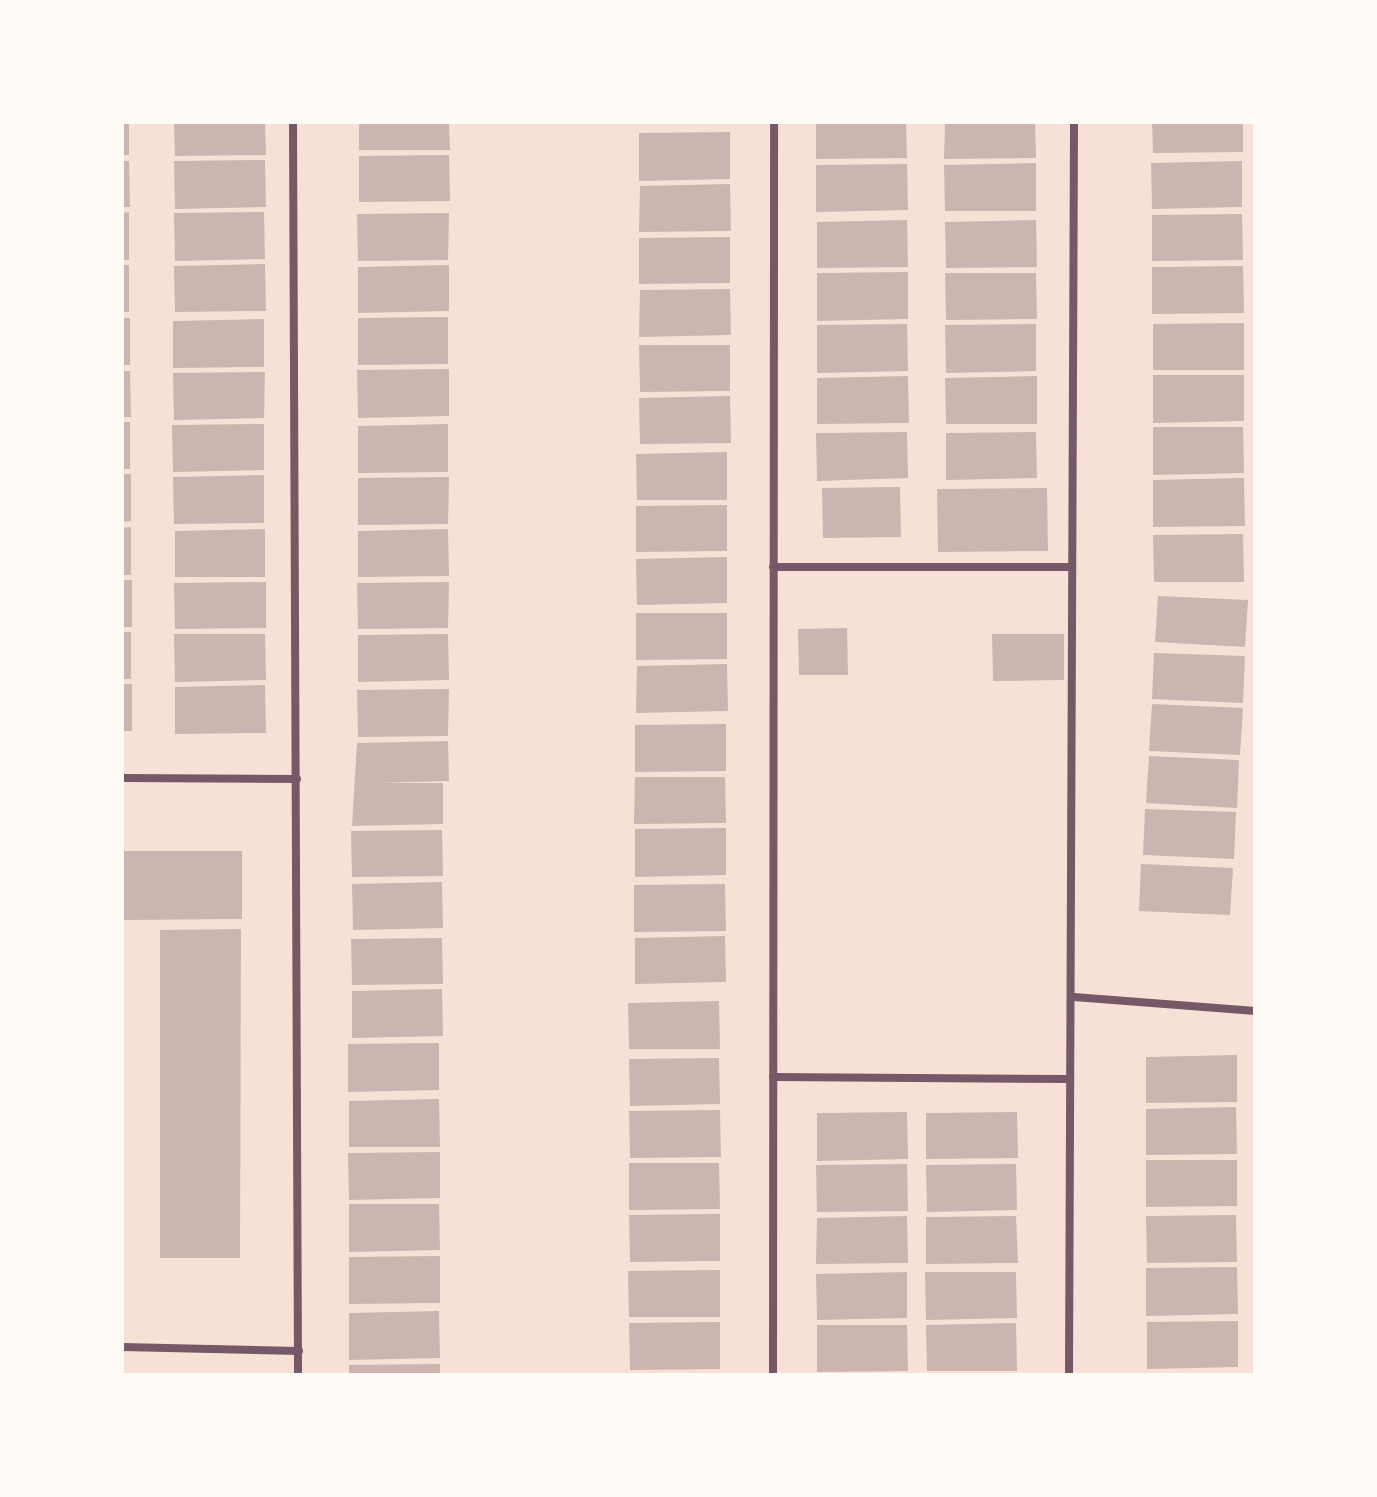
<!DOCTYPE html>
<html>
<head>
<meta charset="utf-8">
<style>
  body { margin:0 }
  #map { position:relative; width:1377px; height:1497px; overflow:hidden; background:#f7e1d7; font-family:"Space Grotesk",sans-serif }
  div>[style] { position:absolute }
  .building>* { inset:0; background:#ccb4b1 }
  .minor>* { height:8px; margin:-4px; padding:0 4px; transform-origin:4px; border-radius:4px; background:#755966 }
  span { translate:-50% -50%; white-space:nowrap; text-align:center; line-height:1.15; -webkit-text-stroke:7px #fffaf5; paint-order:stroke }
  .frame { position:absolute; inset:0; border:124px solid #fffaf5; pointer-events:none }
</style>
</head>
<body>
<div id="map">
  <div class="building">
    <div style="clip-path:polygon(122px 122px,129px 122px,129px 155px,122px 155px)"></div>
    <div style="clip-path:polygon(174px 122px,265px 122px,266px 155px,175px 156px)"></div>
    <div style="clip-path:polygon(359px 122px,449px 122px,450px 150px,359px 150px)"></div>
    <div style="clip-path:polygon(816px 122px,906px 122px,907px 158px,816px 159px)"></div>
    <div style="clip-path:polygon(945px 122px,1035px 122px,1036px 158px,944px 159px)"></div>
    <div style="clip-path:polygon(1152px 122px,1243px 122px,1243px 152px,1153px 153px)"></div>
    <div style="clip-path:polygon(730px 132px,730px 179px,639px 181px,639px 133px)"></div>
    <div style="clip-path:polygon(449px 155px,450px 201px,359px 202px,359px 156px)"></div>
    <div style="clip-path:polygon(265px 160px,266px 207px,175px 209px,174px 161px)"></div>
    <div style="clip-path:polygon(122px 161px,129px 161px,130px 207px,122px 207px)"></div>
    <div style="clip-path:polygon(1242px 161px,1242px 207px,1152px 209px,1151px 163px)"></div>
    <div style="clip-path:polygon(1036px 163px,1036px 211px,945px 211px,944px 165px)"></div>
    <div style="clip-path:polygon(907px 164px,908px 210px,816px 212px,816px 165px)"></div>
    <div style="clip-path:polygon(730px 184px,731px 231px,639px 232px,640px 186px)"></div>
    <div style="clip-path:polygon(129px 212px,129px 260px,122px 260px,122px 213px)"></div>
    <div style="clip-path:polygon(264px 212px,265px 259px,175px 261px,174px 213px)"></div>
    <div style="clip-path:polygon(449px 213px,448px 260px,358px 261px,357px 214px)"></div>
    <div style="clip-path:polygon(1242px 214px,1243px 260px,1152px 261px,1152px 215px)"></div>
    <div style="clip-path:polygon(907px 220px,908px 267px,817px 268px,817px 222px)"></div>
    <div style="clip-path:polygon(1036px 220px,1037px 267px,946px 268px,945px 222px)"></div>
    <div style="clip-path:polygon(730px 237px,730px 283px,639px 284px,639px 238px)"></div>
    <div style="clip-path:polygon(265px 264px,266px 311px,175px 312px,174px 266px)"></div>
    <div style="clip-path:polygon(122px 265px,129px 265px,129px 312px,122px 312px)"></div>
    <div style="clip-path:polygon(449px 265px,449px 311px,358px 313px,358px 267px)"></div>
    <div style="clip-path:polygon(1243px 266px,1244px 313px,1152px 314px,1152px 267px)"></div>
    <div style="clip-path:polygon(908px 272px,908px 319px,817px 321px,817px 273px)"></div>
    <div style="clip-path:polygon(945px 273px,1036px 273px,1037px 319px,946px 320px)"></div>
    <div style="clip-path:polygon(730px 289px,731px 335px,639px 337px,640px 290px)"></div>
    <div style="clip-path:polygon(448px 317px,448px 364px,358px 365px,358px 318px)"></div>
    <div style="clip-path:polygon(122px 318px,130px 318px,130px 365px,122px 365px)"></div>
    <div style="clip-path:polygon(264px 319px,264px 367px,173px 368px,173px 321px)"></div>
    <div style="clip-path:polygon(1244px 323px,1244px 370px,1153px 370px,1153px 324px)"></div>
    <div style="clip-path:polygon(907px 324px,908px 371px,817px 373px,817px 325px)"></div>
    <div style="clip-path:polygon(1036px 324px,1036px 371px,946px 373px,945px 325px)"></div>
    <div style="clip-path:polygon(639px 345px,730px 345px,730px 391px,640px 392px)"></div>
    <div style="clip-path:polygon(449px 369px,449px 416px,358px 418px,357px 370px)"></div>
    <div style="clip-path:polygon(122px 371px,130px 371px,131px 417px,122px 417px)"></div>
    <div style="clip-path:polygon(265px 372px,264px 418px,174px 420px,173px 373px)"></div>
    <div style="clip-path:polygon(1153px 375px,1244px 375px,1244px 421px,1153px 423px)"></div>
    <div style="clip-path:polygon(908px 376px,909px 423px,817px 424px,817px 378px)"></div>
    <div style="clip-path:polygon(1037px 376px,1037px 424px,946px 424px,945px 378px)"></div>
    <div style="clip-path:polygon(730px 396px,731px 443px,640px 444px,639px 398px)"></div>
    <div style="clip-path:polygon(122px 422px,130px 422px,130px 469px,122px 469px)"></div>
    <div style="clip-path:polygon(264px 424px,264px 470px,173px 472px,172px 425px)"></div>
    <div style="clip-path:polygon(448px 424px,448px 472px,358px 473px,358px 426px)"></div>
    <div style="clip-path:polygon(1153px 427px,1243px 427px,1244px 473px,1153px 475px)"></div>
    <div style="clip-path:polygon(907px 432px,908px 478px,817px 481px,816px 433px)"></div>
    <div style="clip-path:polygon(1036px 432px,1037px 478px,946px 480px,946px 433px)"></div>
    <div style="clip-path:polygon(727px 452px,727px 500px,637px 500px,636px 454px)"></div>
    <div style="clip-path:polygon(122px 474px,131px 474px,131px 521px,122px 522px)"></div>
    <div style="clip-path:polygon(264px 475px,264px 523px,174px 524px,173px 477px)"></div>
    <div style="clip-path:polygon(449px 477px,448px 524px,358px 525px,358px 478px)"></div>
    <div style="clip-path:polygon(1244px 478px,1245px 526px,1153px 527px,1153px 480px)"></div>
    <div style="clip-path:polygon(900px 487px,901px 537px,823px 538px,822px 488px)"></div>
    <div style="clip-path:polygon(1047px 488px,1048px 551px,938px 552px,937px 489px)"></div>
    <div style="clip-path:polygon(727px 505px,727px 551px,636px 552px,636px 506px)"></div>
    <div style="clip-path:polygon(131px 527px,131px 575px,122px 575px,122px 528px)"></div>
    <div style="clip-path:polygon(265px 529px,265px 577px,175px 577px,175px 531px)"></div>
    <div style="clip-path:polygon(448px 529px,449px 576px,358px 577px,358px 531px)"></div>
    <div style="clip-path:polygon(1243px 534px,1244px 582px,1154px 582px,1153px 535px)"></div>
    <div style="clip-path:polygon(727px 557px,727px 603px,637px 605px,636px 559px)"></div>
    <div style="clip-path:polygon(122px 580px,132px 580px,132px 627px,122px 627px)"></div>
    <div style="clip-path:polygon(266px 582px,266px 628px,175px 629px,174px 583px)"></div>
    <div style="clip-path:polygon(449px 582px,448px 628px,358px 629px,357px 583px)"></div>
    <div style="clip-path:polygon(1158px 596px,1248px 600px,1245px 647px,1155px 642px)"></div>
    <div style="clip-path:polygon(636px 613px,727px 613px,727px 659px,636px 660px)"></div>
    <div style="clip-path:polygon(847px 628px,848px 675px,799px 675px,798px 629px)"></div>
    <div style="clip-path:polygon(122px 632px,131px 632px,131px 679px,122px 679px)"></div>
    <div style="clip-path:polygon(174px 634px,265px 634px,266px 680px,175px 682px)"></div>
    <div style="clip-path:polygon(448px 634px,449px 680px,358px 682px,358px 635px)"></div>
    <div style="clip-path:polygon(992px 634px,1064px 634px,1064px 680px,993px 681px)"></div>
    <div style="clip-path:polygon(1154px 653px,1245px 656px,1243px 703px,1152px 699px)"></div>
    <div style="clip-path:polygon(727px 664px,728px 711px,636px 713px,637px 666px)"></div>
    <div style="clip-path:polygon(122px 684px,132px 684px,132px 731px,122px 731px)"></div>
    <div style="clip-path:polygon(265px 685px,266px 733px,175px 734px,175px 687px)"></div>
    <div style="clip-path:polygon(449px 689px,448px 736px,358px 737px,357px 690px)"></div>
    <div style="clip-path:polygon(1152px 704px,1243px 708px,1240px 755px,1149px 751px)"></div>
    <div style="clip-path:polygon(726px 724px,726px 771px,635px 772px,635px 725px)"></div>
    <div style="clip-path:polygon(448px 741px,449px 781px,378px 783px,443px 783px,443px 824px,352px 826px,357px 743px)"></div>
    <div style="clip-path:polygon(1149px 756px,1239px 760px,1237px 808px,1146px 803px)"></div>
    <div style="clip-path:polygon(635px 777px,725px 777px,726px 823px,634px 824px)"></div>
    <div style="clip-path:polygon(1145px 809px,1236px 812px,1234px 859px,1143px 855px)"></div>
    <div style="clip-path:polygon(726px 828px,726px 875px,635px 877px,635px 829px)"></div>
    <div style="clip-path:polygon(442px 830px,443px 876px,352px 877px,351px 831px)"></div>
    <div style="clip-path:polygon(122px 851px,242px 851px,242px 919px,122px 920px)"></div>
    <div style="clip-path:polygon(1141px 864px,1233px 868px,1230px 915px,1139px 911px)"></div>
    <div style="clip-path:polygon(442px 882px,443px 928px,353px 930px,352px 884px)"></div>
    <div style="clip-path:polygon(725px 884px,726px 931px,634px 932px,634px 885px)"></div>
    <div style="clip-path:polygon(241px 929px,240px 1258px,160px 1258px,160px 930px)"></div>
    <div style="clip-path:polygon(725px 936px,726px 982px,635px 984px,635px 938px)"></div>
    <div style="clip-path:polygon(442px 938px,443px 984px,352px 985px,351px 939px)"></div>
    <div style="clip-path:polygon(442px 989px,443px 1036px,352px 1038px,352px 991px)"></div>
    <div style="clip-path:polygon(719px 1001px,720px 1049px,629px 1049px,628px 1003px)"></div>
    <div style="clip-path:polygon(439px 1043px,439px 1090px,348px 1092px,348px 1044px)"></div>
    <div style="clip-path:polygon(1237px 1055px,1237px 1102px,1146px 1103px,1146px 1057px)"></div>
    <div style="clip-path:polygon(719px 1058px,720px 1104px,630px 1106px,629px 1059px)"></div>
    <div style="clip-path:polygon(439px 1099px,440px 1147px,349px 1147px,349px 1101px)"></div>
    <div style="clip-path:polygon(1236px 1107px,1237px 1154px,1146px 1155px,1146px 1109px)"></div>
    <div style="clip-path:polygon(720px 1110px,721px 1157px,630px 1158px,629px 1111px)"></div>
    <div style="clip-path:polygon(907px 1112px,908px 1159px,817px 1161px,817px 1113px)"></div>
    <div style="clip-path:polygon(1017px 1112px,1018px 1158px,926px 1159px,926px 1113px)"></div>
    <div style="clip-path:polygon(440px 1152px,440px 1198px,349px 1200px,348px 1153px)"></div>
    <div style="clip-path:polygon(1146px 1160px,1237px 1160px,1237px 1206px,1146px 1207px)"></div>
    <div style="clip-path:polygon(629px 1163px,719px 1163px,720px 1209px,629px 1210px)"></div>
    <div style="clip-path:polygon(907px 1164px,908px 1211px,817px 1212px,816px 1165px)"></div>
    <div style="clip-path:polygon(1016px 1164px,1017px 1210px,927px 1212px,926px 1165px)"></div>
    <div style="clip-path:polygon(349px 1204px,439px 1204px,440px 1250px,349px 1252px)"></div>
    <div style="clip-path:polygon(720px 1214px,720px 1261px,630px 1262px,629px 1215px)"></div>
    <div style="clip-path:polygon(1236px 1215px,1237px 1262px,1147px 1263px,1146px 1216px)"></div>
    <div style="clip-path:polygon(907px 1216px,908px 1263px,816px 1264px,817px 1218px)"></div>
    <div style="clip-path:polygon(1016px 1216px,1018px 1263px,926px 1264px,926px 1217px)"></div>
    <div style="clip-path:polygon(440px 1256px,440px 1303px,349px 1304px,349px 1257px)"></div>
    <div style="clip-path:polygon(1237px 1267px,1238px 1314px,1146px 1316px,1146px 1268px)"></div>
    <div style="clip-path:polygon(720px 1270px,720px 1317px,629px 1317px,628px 1271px)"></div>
    <div style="clip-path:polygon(907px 1272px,907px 1318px,817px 1320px,816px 1274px)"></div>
    <div style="clip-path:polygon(925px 1272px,1016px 1272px,1017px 1318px,926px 1320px)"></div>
    <div style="clip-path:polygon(439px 1311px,440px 1358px,349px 1360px,349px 1313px)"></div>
    <div style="clip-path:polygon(1238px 1321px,1238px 1367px,1147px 1369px,1147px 1322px)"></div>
    <div style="clip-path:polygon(720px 1322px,720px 1369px,630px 1370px,629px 1323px)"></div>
    <div style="clip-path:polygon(1016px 1323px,1017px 1371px,927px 1371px,926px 1325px)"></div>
    <div style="clip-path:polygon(817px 1325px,907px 1325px,908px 1371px,817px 1372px)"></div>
    <div style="clip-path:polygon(440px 1364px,440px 1375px,349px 1375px,349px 1365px)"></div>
  </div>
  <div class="minor">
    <div style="left:293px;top:122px;width:1253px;rotate:89.77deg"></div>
    <div style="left:773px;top:567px;width:298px"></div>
    <div style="left:122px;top:778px;width:175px;rotate:0.3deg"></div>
    <div style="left:1074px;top:997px;width:182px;rotate:4.4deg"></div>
    <div style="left:773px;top:1077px;width:295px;rotate:0.4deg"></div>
    <div style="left:122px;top:1347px;width:177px;rotate:1.3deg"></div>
    <div style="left:773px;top:1375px;width:1253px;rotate:-89.95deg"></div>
    <div style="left:1069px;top:1375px;width:1253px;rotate:-89.77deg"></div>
  </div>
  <div class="frame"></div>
</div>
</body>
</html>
